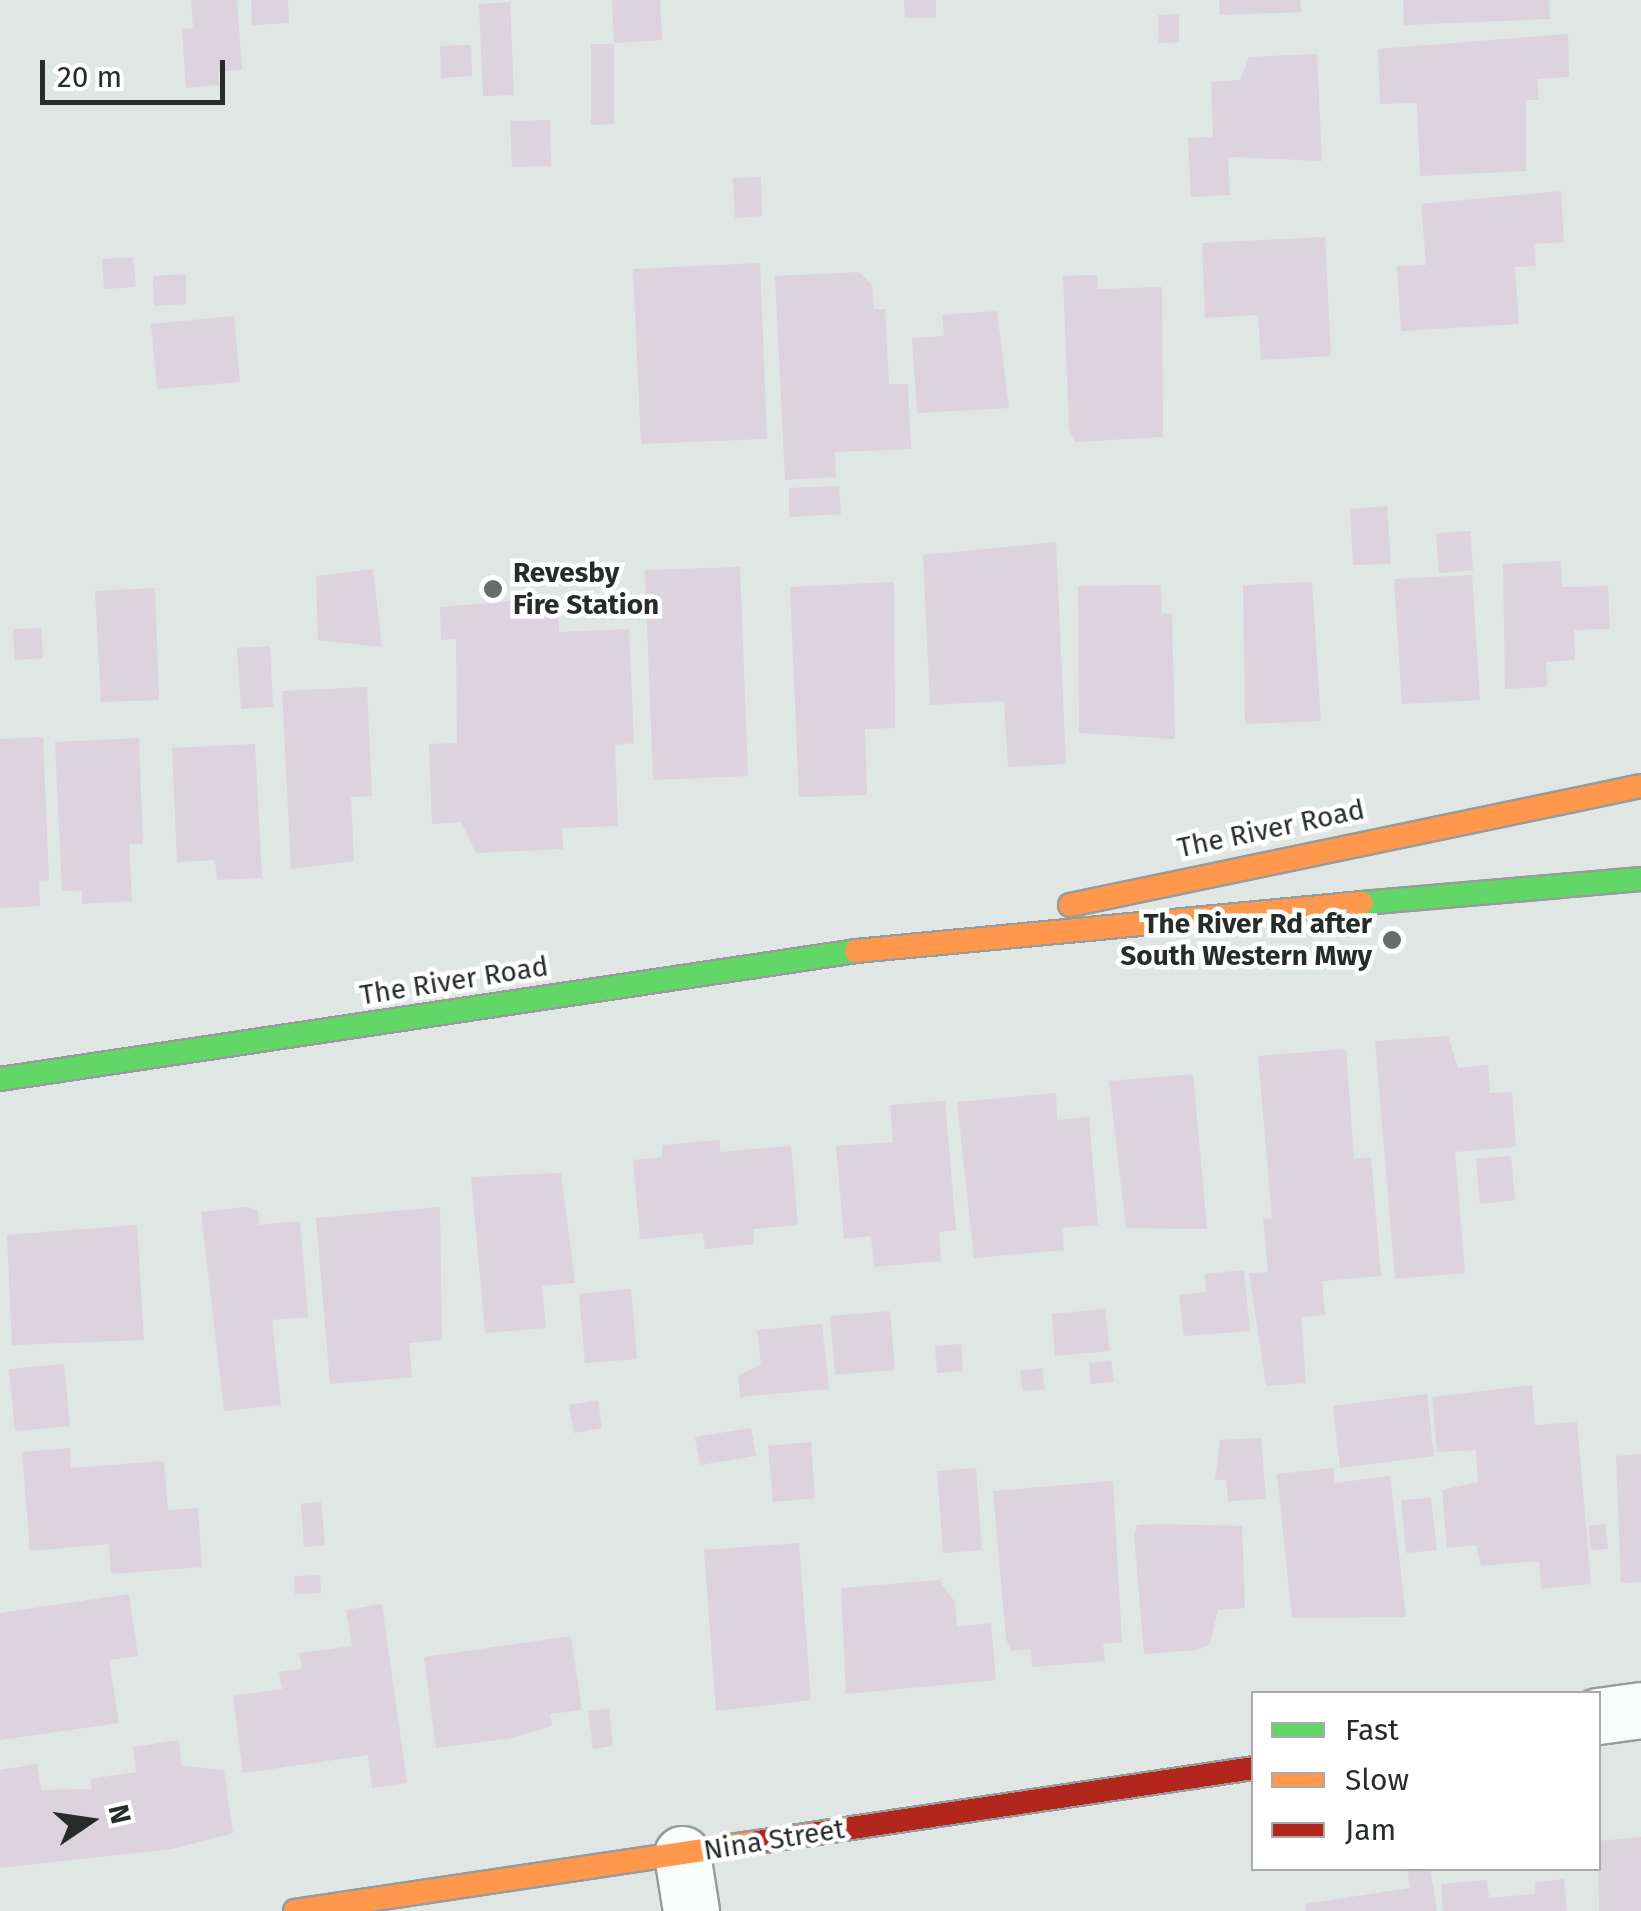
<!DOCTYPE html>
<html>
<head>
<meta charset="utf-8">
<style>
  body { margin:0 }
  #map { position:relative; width:1641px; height:1911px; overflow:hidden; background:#dfe6e3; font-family:"Fira Sans",sans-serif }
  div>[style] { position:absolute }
  .building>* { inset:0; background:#ddd3dc }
  .roads { filter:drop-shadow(2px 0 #979c9a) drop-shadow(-2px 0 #979c9a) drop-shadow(0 2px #979c9a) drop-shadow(0 -2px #979c9a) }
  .street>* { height:55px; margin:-27.5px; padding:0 27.5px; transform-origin:27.5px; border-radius:27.5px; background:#fafbfb }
  .fast>* { height:22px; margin:-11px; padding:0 11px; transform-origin:11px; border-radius:11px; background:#63d668 }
  .slow>* { height:22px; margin:-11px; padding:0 11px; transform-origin:11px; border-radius:11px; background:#ff974d }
  .jam>* { height:22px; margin:-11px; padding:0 11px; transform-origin:11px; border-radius:11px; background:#b3261e }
  .dots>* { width:28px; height:28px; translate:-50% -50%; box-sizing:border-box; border:5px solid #fff; border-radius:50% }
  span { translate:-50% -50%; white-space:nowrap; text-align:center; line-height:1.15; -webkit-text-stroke:9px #fff; paint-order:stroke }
  .poi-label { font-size:28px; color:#272c2a; font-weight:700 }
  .left { translate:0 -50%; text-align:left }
  .right { translate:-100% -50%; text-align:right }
  .street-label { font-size:28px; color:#272c2a }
  .legend { position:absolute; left:1251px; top:1691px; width:350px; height:180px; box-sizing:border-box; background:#fff; border:2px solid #a9abaa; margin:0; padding:12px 18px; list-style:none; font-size:30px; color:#272c2a }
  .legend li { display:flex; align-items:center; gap:20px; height:50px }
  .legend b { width:50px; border:2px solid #a9abaa }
  .north { position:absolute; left:40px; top:1771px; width:100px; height:100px; -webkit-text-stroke:8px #fff; paint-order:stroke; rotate:77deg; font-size:28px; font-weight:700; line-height:40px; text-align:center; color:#272c2a }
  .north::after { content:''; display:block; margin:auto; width:35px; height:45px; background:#272c2a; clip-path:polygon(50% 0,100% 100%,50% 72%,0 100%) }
  .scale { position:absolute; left:40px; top:60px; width:185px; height:45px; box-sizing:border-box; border:5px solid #272c2a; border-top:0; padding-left:12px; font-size:30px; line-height:35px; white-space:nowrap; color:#272c2a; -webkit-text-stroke:8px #fff; paint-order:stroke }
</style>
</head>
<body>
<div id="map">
  <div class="building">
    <div style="clip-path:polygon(191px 0,237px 0,242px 70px,218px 72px,219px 85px,186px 88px,182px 29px,193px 28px)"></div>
    <div style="clip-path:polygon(251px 0,288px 0,289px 23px,252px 25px)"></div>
    <div style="clip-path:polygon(612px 0,660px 0,662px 40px,614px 43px)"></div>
    <div style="clip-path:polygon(904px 0,936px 0,936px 18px,905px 18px)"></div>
    <div style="clip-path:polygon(1219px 0,1300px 0,1301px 12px,1220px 15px)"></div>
    <div style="clip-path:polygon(1403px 0,1549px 0,1550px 19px,1404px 25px)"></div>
    <div style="clip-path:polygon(510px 2px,514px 95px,483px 96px,479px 4px)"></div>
    <div style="clip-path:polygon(1179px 14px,1179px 42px,1159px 43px,1158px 15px)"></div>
    <div style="clip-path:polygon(1568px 34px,1569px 77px,1537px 79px,1539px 100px,1526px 100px,1526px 171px,1420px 176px,1417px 103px,1380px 104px,1378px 49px)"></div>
    <div style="clip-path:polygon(591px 44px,614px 44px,614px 124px,591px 125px)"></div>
    <div style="clip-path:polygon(471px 45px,472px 76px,441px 78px,440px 46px)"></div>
    <div style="clip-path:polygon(1317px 54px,1322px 161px,1228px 157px,1230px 195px,1191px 197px,1188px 138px,1213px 137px,1211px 82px,1240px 80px,1249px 57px)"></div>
    <div style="clip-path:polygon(550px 120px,551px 166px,512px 167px,510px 121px)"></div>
    <div style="clip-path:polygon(761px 177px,762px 216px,735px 218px,733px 178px)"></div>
    <div style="clip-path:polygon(1561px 191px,1564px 242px,1534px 244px,1536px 266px,1515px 267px,1519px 324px,1401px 331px,1397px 266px,1426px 265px,1421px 204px)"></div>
    <div style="clip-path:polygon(1325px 237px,1331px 356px,1261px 360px,1258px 315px,1205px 318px,1202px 243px)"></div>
    <div style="clip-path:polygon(133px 257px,136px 287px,104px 289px,102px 259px)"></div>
    <div style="clip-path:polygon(760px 263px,767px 439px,641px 444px,633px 269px)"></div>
    <div style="clip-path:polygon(859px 272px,872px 285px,874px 309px,885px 309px,889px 384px,908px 384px,911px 449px,835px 452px,836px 477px,785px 480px,775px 276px)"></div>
    <div style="clip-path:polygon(186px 274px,186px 304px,154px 306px,153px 276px)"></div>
    <div style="clip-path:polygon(1097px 275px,1098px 289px,1162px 287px,1163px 437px,1075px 442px,1069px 429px,1063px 276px)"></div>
    <div style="clip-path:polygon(997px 311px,1009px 408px,917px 413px,912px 338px,944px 336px,942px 315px)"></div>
    <div style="clip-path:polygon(234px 316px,240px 382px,157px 389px,151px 324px)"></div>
    <div style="clip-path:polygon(839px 486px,841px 514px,789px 517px,789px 488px)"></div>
    <div style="clip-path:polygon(1387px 506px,1391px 564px,1353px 565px,1350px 509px)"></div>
    <div style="clip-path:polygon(1470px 531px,1473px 570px,1439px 573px,1436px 533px)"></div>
    <div style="clip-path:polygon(1056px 542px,1066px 764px,1008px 767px,1004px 701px,930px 705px,923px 555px)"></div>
    <div style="clip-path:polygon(1561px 561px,1562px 587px,1608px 586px,1610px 629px,1574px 630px,1575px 660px,1546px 662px,1547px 687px,1505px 689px,1503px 564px)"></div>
    <div style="clip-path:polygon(740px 567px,748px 776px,653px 780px,645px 570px)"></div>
    <div style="clip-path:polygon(373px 569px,382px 647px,318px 640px,316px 576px)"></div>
    <div style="clip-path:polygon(1472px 575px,1480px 700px,1402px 704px,1394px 579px)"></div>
    <div style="clip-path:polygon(894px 582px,895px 728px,865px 729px,867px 795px,799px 797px,790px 587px)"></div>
    <div style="clip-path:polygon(1312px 582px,1321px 721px,1245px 724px,1243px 585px)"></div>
    <div style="clip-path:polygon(1161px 585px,1162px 614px,1172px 613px,1175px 739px,1079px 733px,1078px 586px)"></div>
    <div style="clip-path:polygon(155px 588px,159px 700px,101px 702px,95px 591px)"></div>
    <div style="clip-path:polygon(557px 597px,559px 632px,629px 629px,634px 743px,615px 745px,618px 826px,562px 828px,563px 849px,476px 853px,461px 822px,432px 824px,429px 744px,457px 743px,456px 639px,441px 640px,440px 607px)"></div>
    <div style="clip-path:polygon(41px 628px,43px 658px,15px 660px,13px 629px)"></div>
    <div style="clip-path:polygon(270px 646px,273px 707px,241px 709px,237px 648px)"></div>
    <div style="clip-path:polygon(367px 687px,372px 796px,351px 797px,354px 861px,291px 869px,282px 691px)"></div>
    <div style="clip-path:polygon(43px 737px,49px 880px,39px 881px,40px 906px,0 908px,0 739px)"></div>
    <div style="clip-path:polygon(139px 738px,143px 844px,129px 844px,132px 901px,82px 904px,82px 890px,62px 891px,55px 742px)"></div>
    <div style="clip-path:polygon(255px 744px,262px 878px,217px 880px,215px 860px,177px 862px,172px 748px)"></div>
    <div style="clip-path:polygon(1448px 1036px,1458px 1068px,1488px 1065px,1490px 1093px,1512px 1092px,1516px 1147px,1455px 1152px,1465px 1273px,1395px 1279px,1375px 1041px)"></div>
    <div style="clip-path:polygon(1346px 1049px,1354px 1159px,1371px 1157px,1381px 1276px,1322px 1281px,1325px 1315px,1301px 1317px,1306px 1383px,1266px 1386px,1249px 1273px,1268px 1272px,1263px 1219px,1272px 1218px,1258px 1056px)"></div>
    <div style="clip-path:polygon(1193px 1074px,1207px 1229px,1126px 1228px,1109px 1081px)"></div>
    <div style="clip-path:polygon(1056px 1093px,1057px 1120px,1089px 1117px,1098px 1225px,1062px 1228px,1064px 1250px,974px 1258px,957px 1102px)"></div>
    <div style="clip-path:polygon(945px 1101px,956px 1230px,939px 1232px,941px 1261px,874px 1267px,871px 1236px,844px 1239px,836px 1146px,893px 1142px,890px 1105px)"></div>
    <div style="clip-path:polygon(720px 1140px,720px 1152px,791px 1146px,798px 1225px,753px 1229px,754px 1244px,705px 1249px,703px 1233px,640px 1239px,633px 1160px,662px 1157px,662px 1145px)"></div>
    <div style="clip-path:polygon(1511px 1156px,1515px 1200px,1480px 1204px,1476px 1159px)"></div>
    <div style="clip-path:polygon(561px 1173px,575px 1283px,542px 1286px,546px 1328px,485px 1333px,471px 1177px)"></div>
    <div style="clip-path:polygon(246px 1207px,258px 1210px,259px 1225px,300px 1221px,308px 1317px,272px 1320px,281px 1405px,224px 1411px,201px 1212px)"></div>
    <div style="clip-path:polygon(440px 1207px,442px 1340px,409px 1343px,412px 1377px,330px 1384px,316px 1218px)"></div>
    <div style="clip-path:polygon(137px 1225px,144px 1340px,12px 1345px,7px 1235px)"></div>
    <div style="clip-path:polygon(1244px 1270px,1250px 1331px,1184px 1336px,1179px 1295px,1206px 1292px,1205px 1274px)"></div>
    <div style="clip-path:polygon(631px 1289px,637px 1359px,585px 1363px,579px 1294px)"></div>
    <div style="clip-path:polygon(1105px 1309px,1110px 1351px,1055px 1356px,1052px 1314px)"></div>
    <div style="clip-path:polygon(890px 1311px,895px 1370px,835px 1375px,830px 1316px)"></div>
    <div style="clip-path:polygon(822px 1324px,829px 1389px,740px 1397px,738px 1376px,761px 1364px,757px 1330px)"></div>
    <div style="clip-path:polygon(961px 1344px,963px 1371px,937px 1373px,935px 1346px)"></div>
    <div style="clip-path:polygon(1111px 1360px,1114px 1382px,1091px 1384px,1089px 1363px)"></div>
    <div style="clip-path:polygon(64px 1364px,70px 1426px,15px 1431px,9px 1369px)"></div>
    <div style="clip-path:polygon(1042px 1368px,1045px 1389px,1023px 1391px,1020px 1371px)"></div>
    <div style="clip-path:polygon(1532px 1385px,1535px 1425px,1577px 1422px,1591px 1584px,1541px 1589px,1539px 1561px,1481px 1566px,1476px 1545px,1447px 1548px,1442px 1490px,1478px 1482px,1476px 1450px,1437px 1452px,1432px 1397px)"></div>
    <div style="clip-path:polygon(1427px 1394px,1434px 1456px,1340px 1468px,1333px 1406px)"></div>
    <div style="clip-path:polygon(598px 1400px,602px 1428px,574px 1433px,569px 1405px)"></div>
    <div style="clip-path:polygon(751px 1428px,756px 1456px,700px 1465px,695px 1437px)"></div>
    <div style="clip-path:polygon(1261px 1438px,1266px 1499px,1228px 1501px,1226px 1480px,1215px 1480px,1220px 1440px)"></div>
    <div style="clip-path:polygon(811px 1442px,815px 1498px,773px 1502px,768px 1446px)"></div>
    <div style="clip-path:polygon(70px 1448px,71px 1468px,164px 1461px,168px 1510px,198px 1508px,202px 1567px,111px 1574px,109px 1544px,30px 1551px,22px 1452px)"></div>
    <div style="clip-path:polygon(1641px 1454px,1641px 1582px,1621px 1583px,1616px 1456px)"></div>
    <div style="clip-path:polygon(976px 1468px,982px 1550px,943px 1553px,937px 1471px)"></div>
    <div style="clip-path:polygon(1333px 1468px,1335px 1483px,1390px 1476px,1406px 1617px,1292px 1618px,1277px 1474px)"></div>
    <div style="clip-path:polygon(1113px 1481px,1122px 1642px,1103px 1644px,1105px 1661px,1032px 1667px,1031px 1649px,1011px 1651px,1006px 1638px,993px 1491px)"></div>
    <div style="clip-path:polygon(1431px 1498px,1437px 1550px,1406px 1553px,1401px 1500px)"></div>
    <div style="clip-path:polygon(321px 1502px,325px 1545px,304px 1547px,301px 1504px)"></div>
    <div style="clip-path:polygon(1157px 1524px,1242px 1526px,1245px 1608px,1218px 1610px,1210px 1644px,1197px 1650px,1144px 1654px,1134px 1535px,1137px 1525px)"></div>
    <div style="clip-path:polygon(1605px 1524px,1608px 1549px,1591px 1550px,1589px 1526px)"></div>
    <div style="clip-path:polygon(799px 1543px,811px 1700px,716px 1711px,704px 1550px)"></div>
    <div style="clip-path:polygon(320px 1575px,321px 1593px,295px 1594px,294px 1576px)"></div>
    <div style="clip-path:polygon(939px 1580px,955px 1602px,957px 1627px,991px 1623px,996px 1680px,846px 1694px,841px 1588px)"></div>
    <div style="clip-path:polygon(129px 1594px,138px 1656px,109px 1660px,119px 1723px,0 1740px,0 1613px)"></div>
    <div style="clip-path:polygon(382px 1604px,407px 1783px,372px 1788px,368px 1755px,243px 1773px,233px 1696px,282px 1689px,279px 1672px,302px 1669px,299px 1653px,352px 1646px,346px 1610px)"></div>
    <div style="clip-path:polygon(571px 1636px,582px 1710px,550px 1714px,552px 1726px,511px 1738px,436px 1748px,424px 1657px)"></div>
    <div style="clip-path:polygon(609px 1709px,613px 1746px,593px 1749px,588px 1711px)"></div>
    <div style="clip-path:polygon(179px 1740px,182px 1766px,224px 1770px,233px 1833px,172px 1849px,0 1868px,0 1770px,37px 1764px,41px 1790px,92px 1789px,90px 1779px,136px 1772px,133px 1747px)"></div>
    <div style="clip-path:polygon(1641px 1837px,1641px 1911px,1599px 1911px,1598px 1841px)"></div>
    <div style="clip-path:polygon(1407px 1868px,1430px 1868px,1437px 1911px,1306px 1911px,1305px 1904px,1410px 1888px)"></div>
    <div style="clip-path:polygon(1564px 1879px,1567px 1911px,1443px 1911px,1441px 1884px,1487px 1880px,1489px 1898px,1535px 1894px,1535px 1882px)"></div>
  </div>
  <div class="roads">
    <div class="street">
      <div style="left:1598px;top:1716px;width:43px;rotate:-7.9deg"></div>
      <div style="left:682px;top:1854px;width:58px;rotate:81deg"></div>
    </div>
    <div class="fast">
      <div style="left:1362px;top:903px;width:280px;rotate:-4.9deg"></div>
      <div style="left:0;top:1079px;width:866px;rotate:-8.5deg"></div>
    </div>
    <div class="slow">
      <div style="left:1070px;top:905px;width:583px;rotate:-11.77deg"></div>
      <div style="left:856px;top:951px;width:508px;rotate:-5.42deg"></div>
      <div style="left:295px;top:1911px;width:468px;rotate:-8.5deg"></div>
    </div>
    <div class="jam">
      <div style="left:758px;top:1842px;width:501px;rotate:-8.49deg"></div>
    </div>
  </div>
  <div class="dots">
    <div style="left:493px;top:589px;background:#676d6b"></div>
    <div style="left:1392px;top:940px;background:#676d6b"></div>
  </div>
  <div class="poi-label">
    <span class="left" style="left:513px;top:589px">Revesby<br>Fire Station</span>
    <span class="right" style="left:1372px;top:940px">The River Rd after<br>South Western Mwy</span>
  </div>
  <div class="street-label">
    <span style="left:1271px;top:829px;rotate:-12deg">The River Road</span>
    <span style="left:454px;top:981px;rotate:-9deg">The River Road</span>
    <span style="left:774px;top:1840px;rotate:-9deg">Nina Street</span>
  </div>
  <ul class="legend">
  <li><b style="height:12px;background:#63d668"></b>Fast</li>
  <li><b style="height:12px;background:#ff974d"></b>Slow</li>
  <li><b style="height:12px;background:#b3261e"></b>Jam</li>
  </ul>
  <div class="north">N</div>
  <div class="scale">20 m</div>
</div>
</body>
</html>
